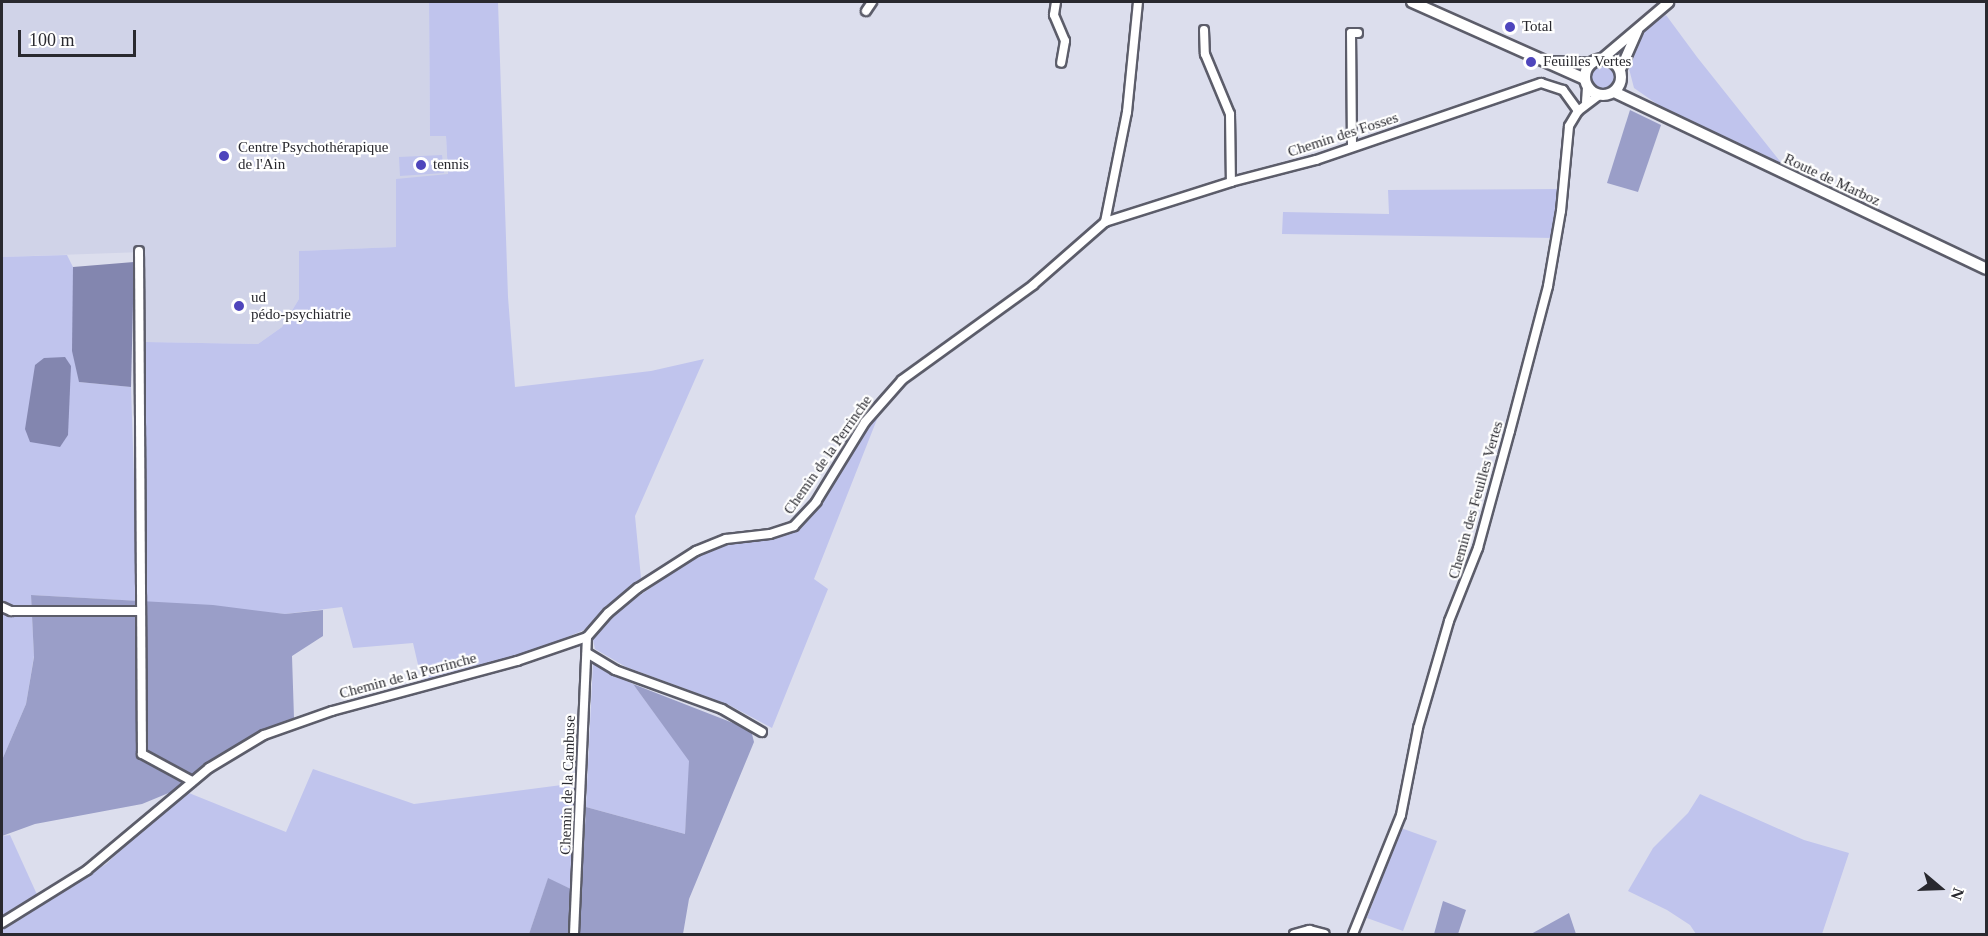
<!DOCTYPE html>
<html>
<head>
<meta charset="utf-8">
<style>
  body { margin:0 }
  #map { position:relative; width:1988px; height:936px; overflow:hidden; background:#dcdeed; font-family:"Times New Roman",serif }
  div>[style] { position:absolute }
  .built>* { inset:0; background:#d0d3e8 }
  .green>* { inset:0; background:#c0c4ed }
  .round { border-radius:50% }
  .forest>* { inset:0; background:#9a9ec8 }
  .water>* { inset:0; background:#8386af }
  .roads { filter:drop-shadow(2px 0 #5c5d6a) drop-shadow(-2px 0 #5c5d6a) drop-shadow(0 2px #5c5d6a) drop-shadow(0 -2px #5c5d6a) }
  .minor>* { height:8px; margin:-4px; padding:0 4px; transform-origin:4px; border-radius:4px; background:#fff }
  .tertiary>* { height:9px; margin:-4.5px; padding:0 4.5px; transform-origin:4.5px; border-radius:4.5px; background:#fff }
  .secondary>* { height:10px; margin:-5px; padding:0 5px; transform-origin:5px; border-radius:5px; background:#fff }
  .secondary>.ring { margin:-5px; padding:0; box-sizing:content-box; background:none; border:10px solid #fff; border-radius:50% }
  .dots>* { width:16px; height:16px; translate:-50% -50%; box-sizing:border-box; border:3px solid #fff; border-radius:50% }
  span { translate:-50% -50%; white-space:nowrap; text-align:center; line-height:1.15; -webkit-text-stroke:4.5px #fff; paint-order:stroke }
  .poi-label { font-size:15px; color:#29292f }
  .left { translate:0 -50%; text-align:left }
  .street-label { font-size:15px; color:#29292f }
  .frame { position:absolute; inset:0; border:3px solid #29292f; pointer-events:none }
  .north { position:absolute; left:1910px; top:858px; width:60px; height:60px; -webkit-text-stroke:4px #fff; paint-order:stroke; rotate:109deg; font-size:16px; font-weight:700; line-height:24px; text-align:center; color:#29292f }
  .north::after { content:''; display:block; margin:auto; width:21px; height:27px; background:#29292f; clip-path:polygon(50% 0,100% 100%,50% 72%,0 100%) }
  .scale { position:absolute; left:18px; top:30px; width:118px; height:27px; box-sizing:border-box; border:3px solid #29292f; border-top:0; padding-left:8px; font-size:18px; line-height:21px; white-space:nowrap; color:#29292f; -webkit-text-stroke:4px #fff; paint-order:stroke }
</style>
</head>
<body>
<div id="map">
  <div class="built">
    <div style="clip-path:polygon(2px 2px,429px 2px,430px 136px,446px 136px,448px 175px,396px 247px,299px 251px,299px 299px,282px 327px,258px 344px,146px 342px,143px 252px,2px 257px)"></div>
  </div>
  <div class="green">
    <div style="clip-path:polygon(429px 2px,498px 2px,508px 297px,515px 387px,651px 371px,704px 359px,635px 516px,641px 578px,584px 630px,523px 656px,422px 682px,413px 643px,353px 648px,342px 607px,285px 614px,146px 602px,146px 342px,258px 344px,282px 327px,299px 299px,299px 251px,396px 247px,396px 179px,448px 174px,446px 136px,430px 136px)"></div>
    <div style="clip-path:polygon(1666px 15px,1697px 57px,1783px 165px,1677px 118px,1634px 88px,1627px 61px,1646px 28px)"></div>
    <div class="round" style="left:1591px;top:63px;width:26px;height:26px"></div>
    <div style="clip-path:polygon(442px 155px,444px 173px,400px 176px,399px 157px)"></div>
    <div style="clip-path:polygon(1560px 189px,1554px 238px,1282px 234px,1283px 212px,1389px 214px,1388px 190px)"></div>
    <div style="clip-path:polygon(67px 255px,73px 267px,79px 382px,131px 387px,138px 601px,31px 595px,34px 656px,26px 704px,2px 760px,2px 257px)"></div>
    <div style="clip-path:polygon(883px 404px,814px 579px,828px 589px,772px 728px,729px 705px,626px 667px,595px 649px,592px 636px,609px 617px,703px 551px,727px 541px,785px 536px,803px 524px,855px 441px)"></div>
    <div style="clip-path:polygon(593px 663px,633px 684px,690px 761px,685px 834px,586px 807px)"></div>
    <div style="clip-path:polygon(313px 769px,414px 804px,577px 783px,573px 890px,548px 879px,529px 934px,2px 934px,2px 928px,106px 864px,184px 791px,286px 832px)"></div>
    <div style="clip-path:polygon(1700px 794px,1804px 840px,1849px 853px,1822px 934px,1696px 934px,1690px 925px,1667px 910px,1628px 891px,1653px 848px,1688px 813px)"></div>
    <div style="clip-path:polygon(1401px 828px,1437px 841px,1403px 931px,1367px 918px)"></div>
    <div style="clip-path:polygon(10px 835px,39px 899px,2px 920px,2px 836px)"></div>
  </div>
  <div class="forest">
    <div style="clip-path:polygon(1630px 110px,1661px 125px,1638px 192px,1607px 183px)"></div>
    <div style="clip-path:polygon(31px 595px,213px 605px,285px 614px,323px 610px,323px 636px,292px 656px,294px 718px,233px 747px,171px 792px,142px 804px,35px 824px,2px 836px,2px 760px,26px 704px,34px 657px)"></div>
    <div style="clip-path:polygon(633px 684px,751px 730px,754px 742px,689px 899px,683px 934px,579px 934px,586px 807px,685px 834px,689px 761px)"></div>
    <div style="clip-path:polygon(548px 878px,573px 890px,570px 934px,529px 934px)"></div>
    <div style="clip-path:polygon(1443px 901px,1466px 910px,1458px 934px,1434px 934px)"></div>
    <div style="clip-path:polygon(1569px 913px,1576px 934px,1531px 934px)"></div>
  </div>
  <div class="water">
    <div style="clip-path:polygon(134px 262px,131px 387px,79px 382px,72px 351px,73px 267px)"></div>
    <div style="clip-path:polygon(65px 357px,71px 366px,68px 435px,60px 447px,30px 442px,25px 429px,35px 365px,44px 358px)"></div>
  </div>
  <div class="roads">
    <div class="minor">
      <div style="left:1056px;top:2px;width:13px;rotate:99deg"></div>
      <div style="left:1054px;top:15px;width:28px;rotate:67deg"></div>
      <div style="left:1065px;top:41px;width:22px;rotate:100deg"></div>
      <div style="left:866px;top:11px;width:11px;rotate:-56deg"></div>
      <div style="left:1204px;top:30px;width:24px;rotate:88deg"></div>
      <div style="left:1205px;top:54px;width:65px;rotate:67.4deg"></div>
      <div style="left:1230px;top:114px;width:68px;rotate:89.2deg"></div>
      <div style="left:1586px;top:102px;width:16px;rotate:-86deg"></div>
      <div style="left:1352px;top:146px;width:113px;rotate:-90.5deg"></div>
      <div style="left:1351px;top:33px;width:7px"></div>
      <div style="left:1105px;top:222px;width:132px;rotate:-17.6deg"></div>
      <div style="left:1231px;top:182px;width:88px;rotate:-14.5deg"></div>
      <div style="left:1316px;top:160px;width:238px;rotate:-18.9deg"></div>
      <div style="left:1541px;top:83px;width:23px;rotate:18deg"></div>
      <div style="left:1563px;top:90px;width:26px;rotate:54deg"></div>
      <div style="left:139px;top:251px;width:503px;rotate:89.66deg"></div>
      <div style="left:142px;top:754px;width:57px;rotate:28.4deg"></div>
      <div style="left:2px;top:607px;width:10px;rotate:24deg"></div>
      <div style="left:11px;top:611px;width:130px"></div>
      <div style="left:587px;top:653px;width:33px;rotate:31deg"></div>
      <div style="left:615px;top:670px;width:114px;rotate:20deg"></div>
      <div style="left:722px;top:709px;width:46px;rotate:29.9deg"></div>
      <div style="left:2px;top:923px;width:100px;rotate:-31.9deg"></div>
      <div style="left:87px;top:870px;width:159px;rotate:-39.9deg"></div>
      <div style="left:209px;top:768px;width:64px;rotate:-31deg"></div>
      <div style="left:264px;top:735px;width:72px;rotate:-19.4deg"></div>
      <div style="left:332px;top:711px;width:192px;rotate:-15.1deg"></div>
      <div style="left:517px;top:661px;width:74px;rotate:-18.9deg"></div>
      <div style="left:587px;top:637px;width:32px;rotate:-49deg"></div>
      <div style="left:608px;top:613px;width:39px;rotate:-40deg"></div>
      <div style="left:638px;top:588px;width:69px;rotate:-32.5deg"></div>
      <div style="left:696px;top:551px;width:32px;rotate:-22deg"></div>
      <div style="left:726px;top:539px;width:44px;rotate:-6.5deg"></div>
      <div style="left:770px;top:534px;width:25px;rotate:-18deg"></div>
      <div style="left:794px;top:526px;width:33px;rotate:-47deg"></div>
      <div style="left:816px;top:502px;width:94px;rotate:-58.5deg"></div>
      <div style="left:865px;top:422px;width:56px;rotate:-48.6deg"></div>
      <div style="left:902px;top:380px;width:162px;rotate:-35.9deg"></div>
      <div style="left:1033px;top:285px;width:96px;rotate:-41.2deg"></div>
      <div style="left:1105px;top:222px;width:112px;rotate:-78.7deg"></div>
      <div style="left:1127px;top:112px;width:111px;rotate:-84.3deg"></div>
      <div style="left:574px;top:934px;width:297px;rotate:-87.5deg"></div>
      <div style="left:1294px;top:934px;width:16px;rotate:-15deg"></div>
      <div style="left:1309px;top:930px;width:16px;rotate:14deg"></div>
      <div style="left:1353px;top:934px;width:128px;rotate:-68deg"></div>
      <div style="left:1401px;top:815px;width:89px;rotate:-78.9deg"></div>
      <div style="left:1418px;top:728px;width:111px;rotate:-73.8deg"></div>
      <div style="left:1449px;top:621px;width:79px;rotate:-68.3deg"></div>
      <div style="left:1478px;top:548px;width:121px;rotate:-74.7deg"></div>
      <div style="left:1510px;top:431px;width:150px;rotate:-75.3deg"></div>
      <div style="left:1548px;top:286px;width:76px;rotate:-80.2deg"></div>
      <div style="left:1561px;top:211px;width:85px;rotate:-84.6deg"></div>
      <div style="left:1569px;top:126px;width:17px;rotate:-59deg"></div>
      <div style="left:1578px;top:111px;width:26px;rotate:-37deg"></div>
    </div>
    <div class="tertiary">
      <div style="left:1602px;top:58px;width:87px;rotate:-40.3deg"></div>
      <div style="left:1620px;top:69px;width:43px;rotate:-66.4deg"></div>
    </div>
    <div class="secondary">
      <div style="left:1412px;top:2px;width:189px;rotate:24deg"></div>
      <div class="ring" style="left:1585px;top:59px;width:26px;height:26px"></div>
      <div style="left:1554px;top:62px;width:35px;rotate:3deg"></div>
      <div style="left:1614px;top:92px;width:412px;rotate:25.4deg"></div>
    </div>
  </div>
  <div class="dots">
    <div style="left:1510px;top:27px;background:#4e45bc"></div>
    <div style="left:1531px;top:62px;background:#4e45bc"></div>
    <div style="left:224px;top:156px;background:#4e45bc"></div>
    <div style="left:421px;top:165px;background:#4e45bc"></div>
    <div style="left:239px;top:306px;background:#4e45bc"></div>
  </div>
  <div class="poi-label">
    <span class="left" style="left:1522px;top:27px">Total</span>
    <span class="left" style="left:1543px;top:62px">Feuilles Vertes</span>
    <span class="left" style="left:238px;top:156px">Centre Psychothérapique<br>de l'Ain</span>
    <span class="left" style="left:433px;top:165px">tennis</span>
    <span class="left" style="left:251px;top:306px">ud<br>pédo-psychiatrie</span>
  </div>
  <div class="street-label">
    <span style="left:1343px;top:135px;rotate:-18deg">Chemin des Fosses</span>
    <span style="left:1832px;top:180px;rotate:25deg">Route de Marboz</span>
    <span style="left:828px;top:455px;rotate:-55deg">Chemin de la Perrinche</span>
    <span style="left:1476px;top:500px;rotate:-74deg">Chemin des Feuilles Vertes</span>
    <span style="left:408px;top:676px;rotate:-15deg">Chemin de la Perrinche</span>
    <span style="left:568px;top:785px;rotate:-88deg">Chemin de la Cambuse</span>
  </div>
  <div class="frame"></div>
  <div class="north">N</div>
  <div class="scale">100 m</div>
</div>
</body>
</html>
